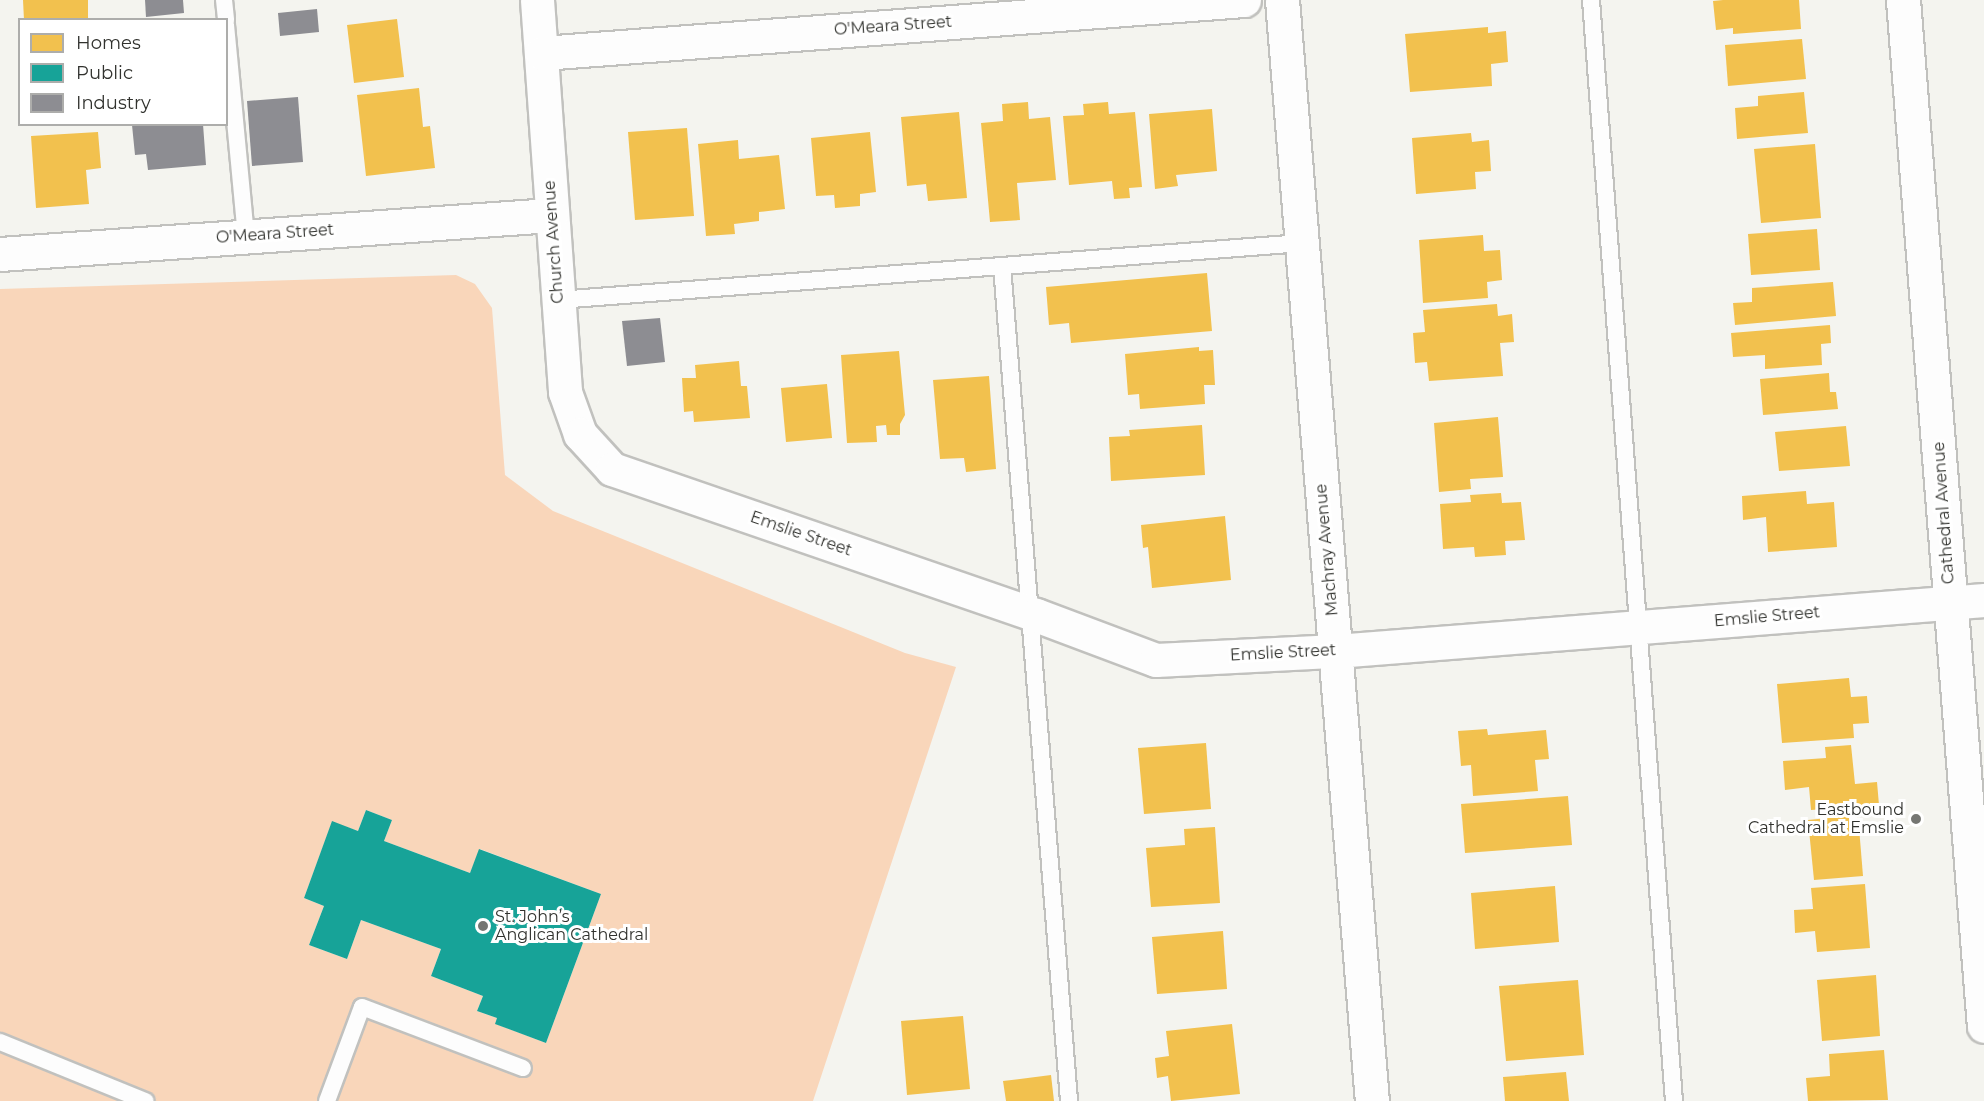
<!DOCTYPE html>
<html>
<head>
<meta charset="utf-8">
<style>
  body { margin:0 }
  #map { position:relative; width:1984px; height:1101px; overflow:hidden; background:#f4f4ef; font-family:Montserrat,sans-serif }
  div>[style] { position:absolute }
  .green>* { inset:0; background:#f9d6ba }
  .homes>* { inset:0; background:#f2c14e }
  .public>* { inset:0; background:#17a398 }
  .industry>* { inset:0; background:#8d8d92 }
  .roads { filter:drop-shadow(2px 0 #c1c1be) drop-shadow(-2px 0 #c1c1be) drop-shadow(0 2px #c1c1be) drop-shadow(0 -2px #c1c1be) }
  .lane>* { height:16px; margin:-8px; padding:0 8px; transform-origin:8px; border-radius:8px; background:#fdfdfd }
  .street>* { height:33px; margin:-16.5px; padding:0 16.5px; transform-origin:16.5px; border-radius:16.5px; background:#fdfdfd }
  .dots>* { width:16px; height:16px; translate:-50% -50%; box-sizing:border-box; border:3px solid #fff; border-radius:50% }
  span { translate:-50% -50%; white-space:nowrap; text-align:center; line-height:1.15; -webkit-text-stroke:6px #fff; paint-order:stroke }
  .street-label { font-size:16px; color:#31322e }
  .poi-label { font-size:16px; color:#31322e }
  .right { translate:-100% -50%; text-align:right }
  .left { translate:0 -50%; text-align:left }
  .legend { position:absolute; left:18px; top:18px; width:210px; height:108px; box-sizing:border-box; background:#fff; border:2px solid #adadab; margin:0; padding:8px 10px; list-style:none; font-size:18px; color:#31322e }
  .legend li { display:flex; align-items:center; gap:12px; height:30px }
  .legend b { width:30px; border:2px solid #adadab }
</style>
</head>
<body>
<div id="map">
  <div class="green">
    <div style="clip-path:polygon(evenodd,456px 275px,475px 284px,492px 308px,505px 475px,553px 511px,905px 653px,956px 667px,813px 1101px,0 1101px,0 289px,456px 275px,366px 810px,392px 820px,384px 841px,470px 873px,480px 849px,601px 894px,546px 1043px,496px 1024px,497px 1018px,477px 1011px,483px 996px,431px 976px,441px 949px,361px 920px,347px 959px,309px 945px,324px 906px,304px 898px,332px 822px,358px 831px,366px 810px)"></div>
  </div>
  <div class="homes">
    <div style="clip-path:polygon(23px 0,88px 0,88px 20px,24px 20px)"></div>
    <div style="clip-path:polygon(1723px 0,1799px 0,1801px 29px,1733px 34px,1733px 28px,1716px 30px,1713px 1px)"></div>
    <div style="clip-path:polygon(397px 19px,404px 77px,354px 83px,347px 25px)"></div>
    <div style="clip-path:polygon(1488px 27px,1488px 33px,1506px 31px,1508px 62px,1491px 64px,1492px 86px,1410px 92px,1405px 34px)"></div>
    <div style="clip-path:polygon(1802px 39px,1806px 79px,1728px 86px,1725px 45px)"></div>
    <div style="clip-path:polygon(419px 88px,423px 127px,430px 126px,435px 168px,366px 176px,357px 95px)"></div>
    <div style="clip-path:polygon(1804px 92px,1808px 133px,1737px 139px,1735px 108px,1758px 106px,1758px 96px)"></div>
    <div style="clip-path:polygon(1028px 102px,1029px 119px,1050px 117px,1056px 180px,1017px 183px,1020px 220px,990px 222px,981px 123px,1003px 121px,1002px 104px)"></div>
    <div style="clip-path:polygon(1108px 102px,1109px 114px,1135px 112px,1142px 187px,1129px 188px,1130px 198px,1114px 199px,1112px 181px,1069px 185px,1063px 116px,1084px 115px,1083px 104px)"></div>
    <div style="clip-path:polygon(1212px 109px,1217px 171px,1176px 175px,1178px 186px,1155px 189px,1149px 114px)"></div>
    <div style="clip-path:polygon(959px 112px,967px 198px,928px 201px,926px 184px,907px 186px,901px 117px)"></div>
    <div style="clip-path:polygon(687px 128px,694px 216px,635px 220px,628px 132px)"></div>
    <div style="clip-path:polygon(98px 132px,101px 168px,86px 170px,89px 204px,36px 208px,31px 136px)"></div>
    <div style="clip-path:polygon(870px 132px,876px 192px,860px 194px,860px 206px,835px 208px,834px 195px,816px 196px,811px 138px)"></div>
    <div style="clip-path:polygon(1471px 133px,1472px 142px,1489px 140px,1491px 171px,1475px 172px,1476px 189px,1416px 194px,1412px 138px)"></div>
    <div style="clip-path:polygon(738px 140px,739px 159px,779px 155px,785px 209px,759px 212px,759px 221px,734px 224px,735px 234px,706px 236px,698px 144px)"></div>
    <div style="clip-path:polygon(1815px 144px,1821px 218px,1761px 223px,1754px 149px)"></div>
    <div style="clip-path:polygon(1817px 229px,1820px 270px,1751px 275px,1748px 234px)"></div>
    <div style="clip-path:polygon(1483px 235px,1484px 251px,1500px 250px,1502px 280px,1487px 282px,1488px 298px,1423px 303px,1419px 240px)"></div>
    <div style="clip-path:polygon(1207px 273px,1212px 331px,1071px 343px,1069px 323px,1049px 325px,1046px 287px)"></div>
    <div style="clip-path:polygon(1833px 282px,1836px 316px,1735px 325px,1733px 303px,1752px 302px,1752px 288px)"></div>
    <div style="clip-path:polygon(1497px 304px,1498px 316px,1512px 314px,1514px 342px,1500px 343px,1503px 376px,1429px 381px,1427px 362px,1415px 363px,1413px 333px,1425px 332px,1423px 310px)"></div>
    <div style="clip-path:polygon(1830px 325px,1831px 343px,1821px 344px,1822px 365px,1765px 369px,1765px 355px,1733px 357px,1731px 333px)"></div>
    <div style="clip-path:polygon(1199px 347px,1199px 351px,1213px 350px,1215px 385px,1204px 385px,1205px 404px,1140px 409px,1139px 394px,1128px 395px,1125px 354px)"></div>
    <div style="clip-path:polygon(899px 351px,905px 415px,900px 424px,900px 435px,887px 435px,886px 425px,876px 426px,877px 442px,847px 443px,841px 355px)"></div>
    <div style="clip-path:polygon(739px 361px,741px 386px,747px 386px,750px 418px,694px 422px,693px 411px,684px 412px,682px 378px,696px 378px,695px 365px)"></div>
    <div style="clip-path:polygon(1829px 373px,1830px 392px,1836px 392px,1838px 409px,1763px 415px,1760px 379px)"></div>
    <div style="clip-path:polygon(989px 376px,996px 469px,966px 472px,964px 458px,940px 459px,933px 380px)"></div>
    <div style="clip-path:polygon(827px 384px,832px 438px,786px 442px,781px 388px)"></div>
    <div style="clip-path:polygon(1498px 417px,1503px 477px,1470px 479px,1471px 489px,1439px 492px,1434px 423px)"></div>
    <div style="clip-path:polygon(1202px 425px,1205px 475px,1111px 481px,1109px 437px,1130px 436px,1129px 430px)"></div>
    <div style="clip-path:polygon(1846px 426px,1850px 466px,1779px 471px,1775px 432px)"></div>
    <div style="clip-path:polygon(1806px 491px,1807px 504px,1834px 502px,1837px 547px,1768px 552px,1766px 517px,1743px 520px,1742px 496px)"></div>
    <div style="clip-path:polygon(1501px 493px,1502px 503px,1521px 502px,1525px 540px,1505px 541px,1506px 555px,1475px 557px,1474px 547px,1443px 549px,1440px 504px,1471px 502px,1470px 495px)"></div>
    <div style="clip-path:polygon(1225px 516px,1231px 580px,1152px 588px,1148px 547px,1143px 548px,1141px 525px)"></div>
    <div style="clip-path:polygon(1849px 678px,1851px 697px,1867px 696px,1869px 723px,1853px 724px,1854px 738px,1782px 743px,1777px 684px)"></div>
    <div style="clip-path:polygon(1487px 729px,1488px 735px,1546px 730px,1549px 759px,1535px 760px,1538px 791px,1473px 796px,1471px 765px,1461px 766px,1458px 731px)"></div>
    <div style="clip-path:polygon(1206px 743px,1211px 809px,1144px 814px,1138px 748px)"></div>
    <div style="clip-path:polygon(1851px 745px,1855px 784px,1877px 782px,1879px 805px,1811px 810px,1809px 787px,1785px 790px,1783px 761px,1826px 758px,1825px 747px)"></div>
    <div style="clip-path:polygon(1568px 796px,1572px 845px,1465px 853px,1461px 804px)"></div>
    <div style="clip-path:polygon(1858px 815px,1863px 876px,1814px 880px,1808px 820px)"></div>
    <div style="clip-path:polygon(1215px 827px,1220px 903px,1151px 907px,1146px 848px,1185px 845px,1184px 829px)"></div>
    <div style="clip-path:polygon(1865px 884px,1870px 948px,1817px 952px,1815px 931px,1795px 933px,1794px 910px,1813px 909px,1811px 888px)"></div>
    <div style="clip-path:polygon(1555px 886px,1559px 942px,1475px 949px,1471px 893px)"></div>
    <div style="clip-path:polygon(1223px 931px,1227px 989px,1157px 994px,1152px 937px)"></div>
    <div style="clip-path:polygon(1876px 975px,1880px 1036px,1822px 1041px,1817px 980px)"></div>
    <div style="clip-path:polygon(1578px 980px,1584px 1055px,1506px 1061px,1499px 986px)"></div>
    <div style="clip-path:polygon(963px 1016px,970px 1089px,907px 1095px,901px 1021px)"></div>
    <div style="clip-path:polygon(1232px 1024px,1240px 1094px,1171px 1101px,1168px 1076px,1157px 1078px,1155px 1058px,1169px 1056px,1166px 1031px)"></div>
    <div style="clip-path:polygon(1884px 1050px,1888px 1100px,1808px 1101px,1806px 1078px,1830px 1076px,1829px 1054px)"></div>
    <div style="clip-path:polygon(1566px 1072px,1569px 1101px,1505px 1101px,1503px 1077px)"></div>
    <div style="clip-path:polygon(1051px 1075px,1054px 1101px,1006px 1101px,1003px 1081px)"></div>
  </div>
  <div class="public">
    <div style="clip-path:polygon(366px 810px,392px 820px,384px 841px,470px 873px,479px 849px,601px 894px,546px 1043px,495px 1024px,497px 1018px,477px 1011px,483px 996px,431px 976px,441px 949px,361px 920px,347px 959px,309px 945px,324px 906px,304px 898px,332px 821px,358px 831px)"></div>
  </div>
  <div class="industry">
    <div style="clip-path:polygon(145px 0,183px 0,184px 13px,146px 17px)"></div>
    <div style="clip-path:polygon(317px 9px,319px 32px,280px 36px,278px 13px)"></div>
    <div style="clip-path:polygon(298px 97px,303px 162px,252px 166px,247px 101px)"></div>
    <div style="clip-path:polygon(203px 124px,206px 165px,148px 170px,146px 154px,135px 155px,132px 125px)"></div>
    <div style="clip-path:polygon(660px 318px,665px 362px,627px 366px,622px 321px)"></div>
  </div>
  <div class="roads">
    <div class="lane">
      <div style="left:224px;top:0;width:20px;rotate:84deg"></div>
      <div style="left:1591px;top:0;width:1104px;rotate:85.69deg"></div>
      <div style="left:226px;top:25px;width:212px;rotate:84.6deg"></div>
      <div style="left:1002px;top:266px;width:838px;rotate:85.41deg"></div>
      <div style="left:558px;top:300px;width:746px;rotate:-4.38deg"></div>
      <div style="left:0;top:1042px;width:157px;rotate:22.1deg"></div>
      <div style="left:327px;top:1101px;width:100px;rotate:-69.6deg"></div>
      <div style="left:362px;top:1007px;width:172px;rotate:20.8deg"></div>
    </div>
    <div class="street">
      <div style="left:537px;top:0;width:393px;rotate:85.9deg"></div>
      <div style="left:565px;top:392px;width:45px;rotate:70.3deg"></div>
      <div style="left:580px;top:434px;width:47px;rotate:47.6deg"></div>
      <div style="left:612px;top:469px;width:448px;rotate:19deg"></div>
      <div style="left:1036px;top:615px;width:128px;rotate:20.6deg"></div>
      <div style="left:1156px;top:660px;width:180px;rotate:-2.9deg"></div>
      <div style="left:1336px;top:651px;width:650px;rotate:-4.5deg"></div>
      <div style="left:1282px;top:0;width:1105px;rotate:85.33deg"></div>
      <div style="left:1903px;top:0;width:1029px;rotate:85.49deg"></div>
      <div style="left:542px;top:53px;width:704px;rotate:-4.32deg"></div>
      <div style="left:0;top:254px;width:552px;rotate:-4.05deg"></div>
    </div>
  </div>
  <div class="dots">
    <div style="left:1916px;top:819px;background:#757672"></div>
    <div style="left:483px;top:926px;background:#757672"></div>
  </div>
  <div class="street-label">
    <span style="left:893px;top:26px;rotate:-4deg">O'Meara Street</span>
    <span style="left:275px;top:234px;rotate:-4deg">O'Meara Street</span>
    <span style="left:554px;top:242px;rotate:-94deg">Church Avenue</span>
    <span style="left:1944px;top:513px;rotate:-94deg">Cathedral Avenue</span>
    <span style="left:801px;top:534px;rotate:19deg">Emslie Street</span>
    <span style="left:1327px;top:550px;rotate:-95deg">Machray Avenue</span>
    <span style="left:1767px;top:617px;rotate:-5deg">Emslie Street</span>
    <span style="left:1283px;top:653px;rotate:-3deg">Emslie Street</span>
  </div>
  <div class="poi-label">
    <span class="right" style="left:1904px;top:819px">Eastbound<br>Cathedral at Emslie</span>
    <span class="left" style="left:495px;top:926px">St. John’s<br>Anglican Cathedral</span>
  </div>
  <ul class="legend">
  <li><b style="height:16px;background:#f2c14e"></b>Homes</li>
  <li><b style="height:16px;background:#17a398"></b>Public</li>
  <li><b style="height:16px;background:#8d8d92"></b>Industry</li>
  </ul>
</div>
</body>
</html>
